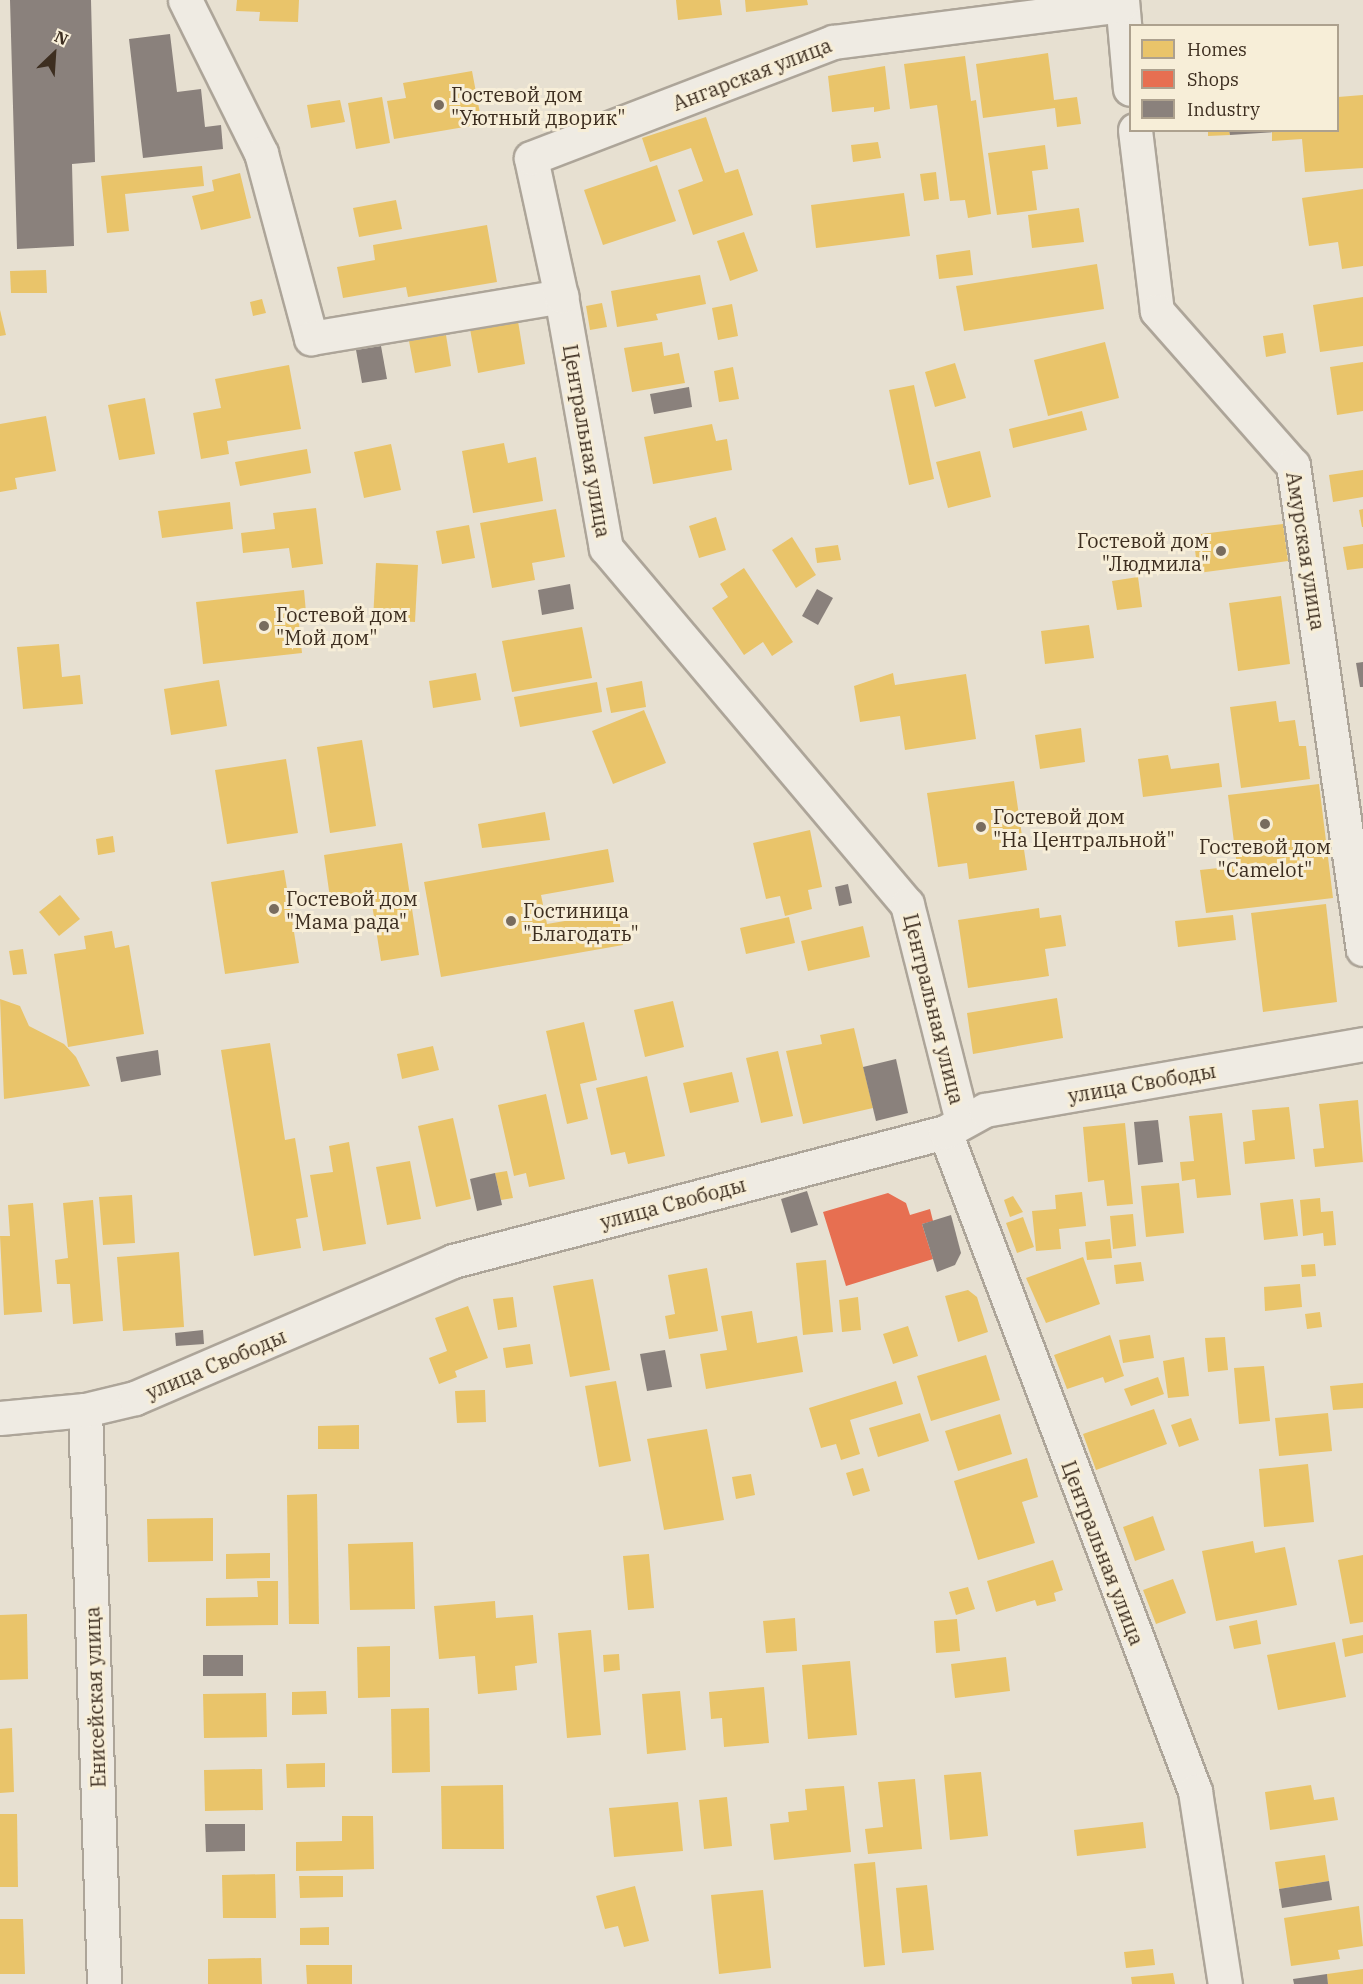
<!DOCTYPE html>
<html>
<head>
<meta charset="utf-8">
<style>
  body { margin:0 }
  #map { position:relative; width:1363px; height:1984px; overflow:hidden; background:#e7e0d1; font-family:"IBM Plex Serif",serif }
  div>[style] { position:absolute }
  .homes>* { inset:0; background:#e9c46a }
  .shops>* { inset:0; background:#e76f51 }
  .industry>* { inset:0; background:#8a817c }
  .roads { filter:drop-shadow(2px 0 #ada599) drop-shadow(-2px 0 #ada599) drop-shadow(0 2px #ada599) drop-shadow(0 -2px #ada599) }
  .minor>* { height:33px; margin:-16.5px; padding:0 16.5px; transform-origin:16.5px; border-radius:16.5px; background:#efebe3 }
  .dots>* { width:16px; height:16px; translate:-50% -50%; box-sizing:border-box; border:3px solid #f7eed8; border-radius:50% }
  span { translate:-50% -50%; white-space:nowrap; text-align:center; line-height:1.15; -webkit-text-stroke:6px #f7eed8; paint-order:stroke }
  .street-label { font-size:20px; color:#3d2e20 }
  .poi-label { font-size:20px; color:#3d2e20 }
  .left { translate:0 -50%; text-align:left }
  .right { translate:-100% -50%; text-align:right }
  .legend { position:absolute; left:1129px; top:24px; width:210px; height:108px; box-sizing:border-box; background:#f7eed8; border:2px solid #ada18e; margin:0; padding:8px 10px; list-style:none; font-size:18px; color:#3d2e20 }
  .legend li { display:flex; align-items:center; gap:12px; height:30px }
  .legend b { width:30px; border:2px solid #ada18e }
  .north { position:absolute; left:24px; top:24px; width:60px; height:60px; -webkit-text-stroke:4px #f7eed8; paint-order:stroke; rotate:25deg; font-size:16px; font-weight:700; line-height:24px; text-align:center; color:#3d2e20 }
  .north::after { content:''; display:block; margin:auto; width:21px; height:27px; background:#3d2e20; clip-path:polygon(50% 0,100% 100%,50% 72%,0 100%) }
</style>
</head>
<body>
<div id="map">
  <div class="homes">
    <div style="clip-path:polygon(237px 0,299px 0,298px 22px,259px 21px,260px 12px,236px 11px)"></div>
    <div style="clip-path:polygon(676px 0,720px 0,722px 15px,678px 20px)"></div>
    <div style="clip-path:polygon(745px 0,807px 0,808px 5px,746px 12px)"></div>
    <div style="clip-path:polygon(1048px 53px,1054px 100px,1077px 97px,1081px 124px,1057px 127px,1055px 108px,983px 118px,976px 64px)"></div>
    <div style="clip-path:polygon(965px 56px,971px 101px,976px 100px,991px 214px,968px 218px,965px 200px,950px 201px,937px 105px,910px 109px,904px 64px)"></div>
    <div style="clip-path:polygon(885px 66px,890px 109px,874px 112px,874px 107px,832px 112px,828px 76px)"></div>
    <div style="clip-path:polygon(472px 71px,482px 124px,394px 139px,387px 101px,406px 98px,403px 83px)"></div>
    <div style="clip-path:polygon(1363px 95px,1363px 168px,1305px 172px,1302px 139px,1272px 141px,1272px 130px,1338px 130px,1338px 97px)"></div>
    <div style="clip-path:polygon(382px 97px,390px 143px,356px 149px,348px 103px)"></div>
    <div style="clip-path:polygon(340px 100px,345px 122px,311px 128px,307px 105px)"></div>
    <div style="clip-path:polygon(706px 117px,725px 173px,738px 169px,753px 215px,693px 235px,678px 190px,703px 181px,691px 148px,650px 162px,642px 138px)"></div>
    <div style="clip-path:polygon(1208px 130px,1229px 130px,1230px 135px,1208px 136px)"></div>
    <div style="clip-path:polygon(878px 142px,881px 158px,853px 162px,851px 145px)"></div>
    <div style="clip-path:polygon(1045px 145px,1048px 169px,1032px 171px,1037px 210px,997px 215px,988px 153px)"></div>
    <div style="clip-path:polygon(657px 165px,676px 221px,603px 245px,584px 190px)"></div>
    <div style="clip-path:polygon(202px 166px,204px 186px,125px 194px,129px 231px,107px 233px,101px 176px)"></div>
    <div style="clip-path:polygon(936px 172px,939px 199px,924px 201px,920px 174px)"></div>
    <div style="clip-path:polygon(240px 173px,251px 218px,201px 230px,192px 196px,214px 191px,212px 180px)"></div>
    <div style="clip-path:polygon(1363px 189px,1363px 266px,1342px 269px,1338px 242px,1309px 246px,1302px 198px)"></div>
    <div style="clip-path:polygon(904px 193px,910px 236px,816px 248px,811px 205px)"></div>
    <div style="clip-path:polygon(396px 200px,402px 229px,359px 237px,353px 208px)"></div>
    <div style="clip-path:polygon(1079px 208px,1084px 242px,1032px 248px,1028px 215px)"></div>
    <div style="clip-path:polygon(487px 225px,497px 282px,408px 297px,406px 287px,343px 298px,337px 267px,375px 260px,373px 245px)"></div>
    <div style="clip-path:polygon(744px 232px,758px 271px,730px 281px,717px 241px)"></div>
    <div style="clip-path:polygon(970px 250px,973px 275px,939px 279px,936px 255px)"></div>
    <div style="clip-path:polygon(1097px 264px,1104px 309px,964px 331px,956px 286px)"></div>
    <div style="clip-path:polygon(46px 270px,47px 293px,11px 293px,10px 271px)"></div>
    <div style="clip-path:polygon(700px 275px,706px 304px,656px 314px,658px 320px,617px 327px,611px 291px)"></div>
    <div style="clip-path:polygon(1363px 297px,1363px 346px,1320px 352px,1313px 305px)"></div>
    <div style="clip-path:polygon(262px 299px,266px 313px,253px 316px,250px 302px)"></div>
    <div style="clip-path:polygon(602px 303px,607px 327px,590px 330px,586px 306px)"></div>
    <div style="clip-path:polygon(732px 304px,738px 336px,718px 340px,712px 308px)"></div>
    <div style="clip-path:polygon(0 310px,6px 335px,0 336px)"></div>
    <div style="clip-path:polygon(518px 321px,525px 364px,478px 373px,470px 329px)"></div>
    <div style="clip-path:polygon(1283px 333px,1286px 353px,1266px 357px,1263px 336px)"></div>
    <div style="clip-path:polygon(446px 335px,451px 366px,415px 373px,409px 341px)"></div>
    <div style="clip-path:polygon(662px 342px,664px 356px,679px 353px,685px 383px,632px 392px,624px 348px)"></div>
    <div style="clip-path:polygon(1105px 342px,1119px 398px,1048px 416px,1034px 360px)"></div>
    <div style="clip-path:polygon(1363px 362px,1363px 411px,1337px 415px,1330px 367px)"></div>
    <div style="clip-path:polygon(955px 363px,966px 398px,935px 407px,925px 372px)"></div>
    <div style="clip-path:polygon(289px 365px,301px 429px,227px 441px,229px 454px,201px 459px,193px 413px,221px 408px,215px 379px)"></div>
    <div style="clip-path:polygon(733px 367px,739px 399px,719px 402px,714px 371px)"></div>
    <div style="clip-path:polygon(914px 385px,934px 479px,909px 485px,889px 390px)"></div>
    <div style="clip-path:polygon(145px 398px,155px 454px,119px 460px,108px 405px)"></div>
    <div style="clip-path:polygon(1082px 411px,1087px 430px,1013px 448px,1009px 429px)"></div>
    <div style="clip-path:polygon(46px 416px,56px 471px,15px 478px,17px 489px,0 492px,0 424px)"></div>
    <div style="clip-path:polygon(712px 424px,716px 441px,727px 439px,732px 470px,653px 484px,644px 437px)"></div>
    <div style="clip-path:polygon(504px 443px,508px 463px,536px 457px,543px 501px,473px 513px,462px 451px)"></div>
    <div style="clip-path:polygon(391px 444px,401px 490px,364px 498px,354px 452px)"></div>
    <div style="clip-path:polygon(307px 449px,311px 473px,240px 486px,235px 462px)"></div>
    <div style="clip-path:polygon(980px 451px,991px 497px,948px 508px,936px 462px)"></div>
    <div style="clip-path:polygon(1363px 470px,1363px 497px,1333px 502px,1329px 475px)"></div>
    <div style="clip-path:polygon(230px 502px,233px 529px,162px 538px,158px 511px)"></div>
    <div style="clip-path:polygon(316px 508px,323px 564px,292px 568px,289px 548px,243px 553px,241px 533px,275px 529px,273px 513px)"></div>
    <div style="clip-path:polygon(556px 509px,565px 557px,532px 563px,535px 580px,492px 588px,480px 523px)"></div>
    <div style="clip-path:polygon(1363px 509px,1363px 527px,1362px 527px,1359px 510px)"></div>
    <div style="clip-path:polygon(716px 517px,726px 550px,699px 558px,689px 526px)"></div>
    <div style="clip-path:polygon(1283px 524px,1288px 561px,1198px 573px,1193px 535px)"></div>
    <div style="clip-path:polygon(469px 525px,475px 558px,442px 564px,436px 531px)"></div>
    <div style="clip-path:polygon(792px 537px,816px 575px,796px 588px,772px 550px)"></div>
    <div style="clip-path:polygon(1363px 544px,1363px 568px,1347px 570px,1343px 547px)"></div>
    <div style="clip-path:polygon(838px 545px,841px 560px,817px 563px,815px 548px)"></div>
    <div style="clip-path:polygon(376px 563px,418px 565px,415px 622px,373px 620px)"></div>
    <div style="clip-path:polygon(744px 568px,793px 642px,772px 656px,763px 642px,744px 655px,712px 608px,728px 597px,720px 584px)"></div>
    <div style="clip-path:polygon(1138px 577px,1142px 607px,1117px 610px,1112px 581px)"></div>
    <div style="clip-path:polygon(304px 590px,307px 624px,299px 624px,302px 653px,203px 664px,196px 602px)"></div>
    <div style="clip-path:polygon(1281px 596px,1290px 664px,1238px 671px,1229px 603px)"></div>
    <div style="clip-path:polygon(1089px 625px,1094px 658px,1045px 664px,1041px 631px)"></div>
    <div style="clip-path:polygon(582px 627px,592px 678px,512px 692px,502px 641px)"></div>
    <div style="clip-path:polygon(59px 644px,62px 677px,80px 675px,83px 704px,23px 709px,17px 647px)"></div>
    <div style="clip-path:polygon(476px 673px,481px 700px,433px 708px,429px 681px)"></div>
    <div style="clip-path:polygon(893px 673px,895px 685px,966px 674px,976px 739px,905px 750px,900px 716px,860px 722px,854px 686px)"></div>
    <div style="clip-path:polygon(219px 680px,227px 726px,171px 735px,164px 689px)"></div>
    <div style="clip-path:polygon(642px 681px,646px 707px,611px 713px,606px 688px)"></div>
    <div style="clip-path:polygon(597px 682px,602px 712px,520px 727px,514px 697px)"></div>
    <div style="clip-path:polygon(1276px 701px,1279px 722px,1295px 720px,1299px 746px,1306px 746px,1310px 779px,1241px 788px,1230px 707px)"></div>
    <div style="clip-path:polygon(644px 710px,666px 763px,613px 784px,592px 731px)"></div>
    <div style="clip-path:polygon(1081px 728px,1085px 762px,1040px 769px,1035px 735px)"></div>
    <div style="clip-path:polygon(362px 740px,376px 826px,330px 833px,317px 747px)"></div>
    <div style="clip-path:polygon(1168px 755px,1171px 769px,1219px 763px,1222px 787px,1143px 797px,1138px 759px)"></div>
    <div style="clip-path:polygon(286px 759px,298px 833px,227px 844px,215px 770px)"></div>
    <div style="clip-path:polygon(1014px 781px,1027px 870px,969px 879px,967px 863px,938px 867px,927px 793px)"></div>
    <div style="clip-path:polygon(1319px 784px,1333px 898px,1206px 913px,1200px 870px,1237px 866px,1228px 795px)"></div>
    <div style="clip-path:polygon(545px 812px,550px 840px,482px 848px,478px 824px)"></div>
    <div style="clip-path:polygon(810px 830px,822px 887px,808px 890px,812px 909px,785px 916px,780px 896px,766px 899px,753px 843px)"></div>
    <div style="clip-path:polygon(113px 836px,115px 852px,98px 855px,96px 839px)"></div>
    <div style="clip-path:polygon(402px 843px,419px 955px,381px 961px,370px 892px,330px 898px,324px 855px)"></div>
    <div style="clip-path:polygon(608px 849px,614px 882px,541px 895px,547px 924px,618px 912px,623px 945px,441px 977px,424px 882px)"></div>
    <div style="clip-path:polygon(284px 870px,299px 963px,225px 974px,211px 882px)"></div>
    <div style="clip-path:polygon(60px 895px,80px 919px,59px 936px,39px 912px)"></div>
    <div style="clip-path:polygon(1326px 904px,1337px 1002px,1263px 1012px,1251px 913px)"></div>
    <div style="clip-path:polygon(1039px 908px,1040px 918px,1061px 915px,1066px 946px,1045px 949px,1049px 976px,968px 988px,958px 920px)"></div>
    <div style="clip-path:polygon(1233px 915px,1236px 940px,1178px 947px,1175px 921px)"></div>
    <div style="clip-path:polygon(789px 917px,795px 943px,746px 954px,740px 928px)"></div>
    <div style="clip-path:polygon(863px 926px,870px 957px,808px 971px,801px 941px)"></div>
    <div style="clip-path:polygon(112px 931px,115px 948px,129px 945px,144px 1034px,68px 1047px,54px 954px,86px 949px,84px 936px)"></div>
    <div style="clip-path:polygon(23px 949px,27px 974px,13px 975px,9px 951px)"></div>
    <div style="clip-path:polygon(1057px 998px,1063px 1038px,973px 1054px,967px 1013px)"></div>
    <div style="clip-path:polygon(0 999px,20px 1006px,29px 1026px,64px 1044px,76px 1057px,90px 1086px,4px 1099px)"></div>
    <div style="clip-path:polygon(673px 1001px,684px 1047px,645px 1057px,634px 1010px)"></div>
    <div style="clip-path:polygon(584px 1022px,597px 1080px,580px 1084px,588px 1119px,567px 1124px,546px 1031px)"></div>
    <div style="clip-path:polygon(854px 1028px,873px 1108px,803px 1124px,786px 1051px,822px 1044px,820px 1035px)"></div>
    <div style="clip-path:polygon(270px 1043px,285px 1140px,295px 1138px,308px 1217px,296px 1219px,301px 1248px,254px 1256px,221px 1050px)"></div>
    <div style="clip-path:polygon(433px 1046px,439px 1070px,402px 1079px,397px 1054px)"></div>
    <div style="clip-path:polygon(778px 1051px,793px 1116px,761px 1123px,746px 1058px)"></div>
    <div style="clip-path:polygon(732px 1072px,739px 1102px,690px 1113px,683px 1083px)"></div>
    <div style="clip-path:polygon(647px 1076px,665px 1156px,628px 1164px,625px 1152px,611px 1155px,596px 1088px)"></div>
    <div style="clip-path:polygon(546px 1094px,565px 1179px,529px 1187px,526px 1173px,514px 1176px,498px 1105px)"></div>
    <div style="clip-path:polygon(1358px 1100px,1363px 1162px,1315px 1167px,1313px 1149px,1324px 1148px,1319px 1104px)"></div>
    <div style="clip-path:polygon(1289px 1107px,1295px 1159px,1245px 1164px,1243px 1142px,1255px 1140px,1252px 1110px)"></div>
    <div style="clip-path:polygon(1222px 1113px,1231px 1195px,1197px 1198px,1195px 1179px,1182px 1181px,1180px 1162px,1194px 1161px,1189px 1116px)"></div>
    <div style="clip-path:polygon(453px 1118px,471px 1199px,436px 1207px,418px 1126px)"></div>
    <div style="clip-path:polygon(1125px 1123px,1133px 1204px,1107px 1206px,1104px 1180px,1088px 1182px,1083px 1127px)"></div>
    <div style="clip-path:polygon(349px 1142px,366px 1244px,323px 1251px,310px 1175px,333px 1172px,329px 1146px)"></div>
    <div style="clip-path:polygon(410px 1161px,421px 1219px,387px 1225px,376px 1167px)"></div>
    <div style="clip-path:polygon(507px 1171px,513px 1198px,501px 1200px,495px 1173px)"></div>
    <div style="clip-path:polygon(1179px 1183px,1184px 1233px,1146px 1237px,1141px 1186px)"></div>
    <div style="clip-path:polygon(1082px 1192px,1086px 1226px,1059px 1229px,1061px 1249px,1036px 1251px,1032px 1211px,1056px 1209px,1055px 1195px)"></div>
    <div style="clip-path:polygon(132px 1195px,135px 1243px,103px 1245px,99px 1197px)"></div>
    <div style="clip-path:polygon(1013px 1196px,1023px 1212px,1010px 1217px,1004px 1200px)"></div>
    <div style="clip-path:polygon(1320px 1198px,1321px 1212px,1333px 1211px,1336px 1245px,1324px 1246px,1323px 1233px,1303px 1236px,1300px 1200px)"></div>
    <div style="clip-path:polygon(1293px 1199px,1298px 1236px,1264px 1240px,1260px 1203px)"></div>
    <div style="clip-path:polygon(93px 1200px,103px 1321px,73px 1324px,70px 1284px,57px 1284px,55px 1260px,68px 1258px,63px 1203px)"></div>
    <div style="clip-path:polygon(33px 1203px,42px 1312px,4px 1315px,0 1236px,10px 1236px,8px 1205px)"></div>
    <div style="clip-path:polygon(1133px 1214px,1136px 1246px,1113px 1249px,1110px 1216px)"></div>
    <div style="clip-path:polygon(1023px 1217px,1034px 1247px,1017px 1253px,1006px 1223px)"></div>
    <div style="clip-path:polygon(1110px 1239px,1112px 1258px,1087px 1260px,1085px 1242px)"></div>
    <div style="clip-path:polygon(179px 1252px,184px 1327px,123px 1331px,117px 1257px)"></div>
    <div style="clip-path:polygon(1083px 1257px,1100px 1304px,1046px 1323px,1026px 1278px)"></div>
    <div style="clip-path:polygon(826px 1260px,833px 1332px,803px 1335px,796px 1263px)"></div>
    <div style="clip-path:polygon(1141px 1262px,1144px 1281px,1116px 1284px,1114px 1265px)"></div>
    <div style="clip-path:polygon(1315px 1264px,1316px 1276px,1302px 1277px,1301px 1265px)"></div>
    <div style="clip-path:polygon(707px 1268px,718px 1331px,669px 1339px,665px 1316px,675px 1314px,668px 1275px)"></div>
    <div style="clip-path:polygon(593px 1279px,610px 1370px,570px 1377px,553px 1286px)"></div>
    <div style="clip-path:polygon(1300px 1284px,1302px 1307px,1265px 1311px,1264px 1287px)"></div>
    <div style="clip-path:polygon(968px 1290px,977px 1297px,988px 1332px,958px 1342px,945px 1296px)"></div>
    <div style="clip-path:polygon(513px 1297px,517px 1327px,498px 1330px,493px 1299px)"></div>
    <div style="clip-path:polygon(858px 1297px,861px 1330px,842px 1332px,839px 1300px)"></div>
    <div style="clip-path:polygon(468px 1306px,488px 1358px,455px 1371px,457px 1377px,439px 1384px,429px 1358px,447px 1351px,435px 1318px)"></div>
    <div style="clip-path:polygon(752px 1311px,757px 1343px,797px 1336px,803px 1372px,706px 1389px,700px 1354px,727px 1350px,721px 1316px)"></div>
    <div style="clip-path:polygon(1320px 1312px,1322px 1327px,1307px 1329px,1305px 1314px)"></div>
    <div style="clip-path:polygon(908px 1326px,918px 1356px,893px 1364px,883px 1334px)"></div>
    <div style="clip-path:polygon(1110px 1335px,1124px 1376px,1105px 1383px,1103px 1377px,1067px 1389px,1054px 1355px)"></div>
    <div style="clip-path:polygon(1150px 1335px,1154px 1358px,1123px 1363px,1119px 1340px)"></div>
    <div style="clip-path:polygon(1225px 1337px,1228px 1370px,1208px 1372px,1205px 1338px)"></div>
    <div style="clip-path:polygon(530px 1344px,533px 1364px,506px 1368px,503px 1348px)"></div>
    <div style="clip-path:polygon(986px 1355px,1000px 1400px,931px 1421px,917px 1376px)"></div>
    <div style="clip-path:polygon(1184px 1357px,1189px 1396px,1168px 1398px,1163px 1361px)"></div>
    <div style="clip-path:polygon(1264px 1366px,1270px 1421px,1239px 1424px,1234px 1368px)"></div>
    <div style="clip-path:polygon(1158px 1377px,1164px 1394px,1131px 1406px,1124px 1389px)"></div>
    <div style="clip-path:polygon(616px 1381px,631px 1461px,599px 1467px,585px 1386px)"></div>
    <div style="clip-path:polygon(896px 1381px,903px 1404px,850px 1420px,860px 1454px,841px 1460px,836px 1444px,821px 1448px,809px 1408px)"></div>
    <div style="clip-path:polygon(1363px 1383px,1363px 1408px,1333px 1410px,1330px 1386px)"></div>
    <div style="clip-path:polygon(485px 1390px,486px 1422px,457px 1423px,455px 1391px)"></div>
    <div style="clip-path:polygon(1154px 1409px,1167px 1444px,1096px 1470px,1083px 1434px)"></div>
    <div style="clip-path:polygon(920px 1413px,929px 1441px,878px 1457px,869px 1428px)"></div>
    <div style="clip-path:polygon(1328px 1413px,1332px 1451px,1279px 1456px,1275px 1418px)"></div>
    <div style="clip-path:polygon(1000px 1414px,1012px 1454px,958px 1471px,945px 1431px)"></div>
    <div style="clip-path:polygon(1191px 1418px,1199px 1440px,1179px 1447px,1171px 1425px)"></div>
    <div style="clip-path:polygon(359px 1425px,359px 1449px,318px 1449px,318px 1426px)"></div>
    <div style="clip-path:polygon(707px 1429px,724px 1520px,664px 1530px,647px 1439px)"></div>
    <div style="clip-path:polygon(1027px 1458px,1038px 1497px,1022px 1502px,1035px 1543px,978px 1560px,954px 1481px)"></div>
    <div style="clip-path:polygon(1308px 1464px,1314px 1522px,1264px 1527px,1259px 1469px)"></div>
    <div style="clip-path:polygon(863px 1468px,870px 1491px,853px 1496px,846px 1473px)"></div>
    <div style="clip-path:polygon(751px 1474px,755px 1495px,736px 1499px,732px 1477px)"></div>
    <div style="clip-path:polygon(317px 1494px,319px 1624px,289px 1624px,287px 1495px)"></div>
    <div style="clip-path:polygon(1153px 1516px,1165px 1550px,1135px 1561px,1123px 1527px)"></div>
    <div style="clip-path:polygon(213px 1518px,213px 1561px,148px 1562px,147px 1519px)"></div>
    <div style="clip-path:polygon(1253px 1541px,1255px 1553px,1285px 1547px,1297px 1605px,1216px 1621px,1202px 1551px)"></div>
    <div style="clip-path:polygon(413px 1542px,415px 1609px,350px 1610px,348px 1544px)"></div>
    <div style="clip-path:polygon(270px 1553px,270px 1578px,226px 1579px,226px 1554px)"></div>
    <div style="clip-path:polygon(649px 1554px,654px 1608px,628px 1610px,623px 1556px)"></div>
    <div style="clip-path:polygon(1363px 1555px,1363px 1622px,1350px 1624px,1338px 1560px)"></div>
    <div style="clip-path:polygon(1053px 1560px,1063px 1590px,1054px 1593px,1056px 1601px,1037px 1606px,1035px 1600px,996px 1612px,987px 1581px)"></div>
    <div style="clip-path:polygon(1173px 1579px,1186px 1613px,1156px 1624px,1143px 1590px)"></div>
    <div style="clip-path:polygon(257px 1581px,278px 1581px,278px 1625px,206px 1626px,206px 1598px,258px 1597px)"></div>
    <div style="clip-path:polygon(968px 1587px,975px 1609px,956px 1615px,949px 1592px)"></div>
    <div style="clip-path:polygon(495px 1601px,496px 1618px,533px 1615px,537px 1663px,515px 1666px,517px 1690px,478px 1694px,475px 1656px,439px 1659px,434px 1606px)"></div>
    <div style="clip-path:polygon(27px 1614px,28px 1679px,0 1680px,0 1615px)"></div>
    <div style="clip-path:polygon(795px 1618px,797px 1651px,766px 1653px,763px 1621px)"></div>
    <div style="clip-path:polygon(957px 1619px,960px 1651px,936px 1653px,934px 1621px)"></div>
    <div style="clip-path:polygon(1257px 1620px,1261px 1644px,1234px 1649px,1229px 1626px)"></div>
    <div style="clip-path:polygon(591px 1630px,601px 1735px,567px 1738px,558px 1633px)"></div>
    <div style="clip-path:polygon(1363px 1635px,1363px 1653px,1345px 1657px,1342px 1639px)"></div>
    <div style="clip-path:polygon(1335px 1642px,1346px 1697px,1278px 1710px,1267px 1655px)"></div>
    <div style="clip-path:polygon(390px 1646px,390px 1697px,358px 1698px,357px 1647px)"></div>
    <div style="clip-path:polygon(619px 1654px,620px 1670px,604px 1672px,603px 1655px)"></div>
    <div style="clip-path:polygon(1006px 1657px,1010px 1691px,955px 1698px,951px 1664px)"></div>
    <div style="clip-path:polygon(850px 1661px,857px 1735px,808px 1739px,802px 1665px)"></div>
    <div style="clip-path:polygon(764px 1687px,769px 1743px,724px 1747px,722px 1718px,711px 1719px,709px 1692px)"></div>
    <div style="clip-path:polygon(326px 1691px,327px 1714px,292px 1715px,292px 1692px)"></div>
    <div style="clip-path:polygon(680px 1691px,686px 1750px,647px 1754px,642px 1694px)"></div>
    <div style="clip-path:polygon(266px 1693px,267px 1737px,204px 1738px,203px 1694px)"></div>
    <div style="clip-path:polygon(429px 1708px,430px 1772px,392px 1773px,391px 1709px)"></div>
    <div style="clip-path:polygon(12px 1728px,14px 1792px,0 1793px,0 1729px)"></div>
    <div style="clip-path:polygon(325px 1763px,325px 1787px,287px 1788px,286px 1764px)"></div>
    <div style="clip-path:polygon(262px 1769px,263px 1810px,205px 1811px,204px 1770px)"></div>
    <div style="clip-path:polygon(981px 1772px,988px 1836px,950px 1840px,944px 1775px)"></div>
    <div style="clip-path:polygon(915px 1779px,922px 1849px,868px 1854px,865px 1829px,883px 1827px,878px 1782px)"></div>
    <div style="clip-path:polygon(503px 1785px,504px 1849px,442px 1849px,441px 1786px)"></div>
    <div style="clip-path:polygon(1311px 1785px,1314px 1800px,1334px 1797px,1338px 1820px,1270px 1830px,1265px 1792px)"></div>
    <div style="clip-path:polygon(844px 1786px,851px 1852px,774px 1860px,770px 1824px,789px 1822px,788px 1812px,807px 1810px,805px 1789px)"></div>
    <div style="clip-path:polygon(727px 1797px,732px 1846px,704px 1849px,699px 1800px)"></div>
    <div style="clip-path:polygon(678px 1802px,683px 1851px,614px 1857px,609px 1808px)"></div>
    <div style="clip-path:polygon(0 1814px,17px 1814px,18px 1887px,0 1887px)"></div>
    <div style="clip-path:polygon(342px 1816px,373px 1816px,374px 1869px,296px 1871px,296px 1842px,342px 1841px)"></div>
    <div style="clip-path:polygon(1143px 1822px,1146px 1848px,1077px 1856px,1074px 1830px)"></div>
    <div style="clip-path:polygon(1325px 1855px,1329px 1881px,1279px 1889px,1275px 1862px)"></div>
    <div style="clip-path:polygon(875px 1862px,885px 1965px,864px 1967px,854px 1864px)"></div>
    <div style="clip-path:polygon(275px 1874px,276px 1918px,223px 1918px,222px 1875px)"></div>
    <div style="clip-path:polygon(299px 1876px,343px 1876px,343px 1897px,300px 1898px)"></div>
    <div style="clip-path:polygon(927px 1885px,934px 1950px,902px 1953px,896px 1888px)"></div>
    <div style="clip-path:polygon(635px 1886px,649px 1941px,624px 1947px,618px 1926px,605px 1929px,596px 1896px)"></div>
    <div style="clip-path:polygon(763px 1890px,771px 1968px,719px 1974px,711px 1895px)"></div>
    <div style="clip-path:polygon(1359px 1906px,1363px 1946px,1338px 1950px,1340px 1959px,1291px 1966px,1284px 1918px)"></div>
    <div style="clip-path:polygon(0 1919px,23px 1919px,25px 1974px,0 1974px)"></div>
    <div style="clip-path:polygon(329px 1927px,329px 1945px,300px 1945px,300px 1928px)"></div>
    <div style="clip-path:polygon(1153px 1949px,1155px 1965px,1126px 1968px,1124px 1952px)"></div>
    <div style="clip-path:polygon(261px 1958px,262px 1984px,208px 1984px,208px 1959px)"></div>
    <div style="clip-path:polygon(306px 1965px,352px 1965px,352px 1984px,307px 1984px)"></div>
    <div style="clip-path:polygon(1363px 1969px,1363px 1984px,1328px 1984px,1327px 1974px)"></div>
    <div style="clip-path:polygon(1173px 1973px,1175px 1984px,1132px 1984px,1131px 1977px)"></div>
  </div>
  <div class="shops">
    <div style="clip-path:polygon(888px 1193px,906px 1203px,910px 1215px,930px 1209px,933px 1221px,922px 1224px,933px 1259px,846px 1286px,823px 1212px)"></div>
  </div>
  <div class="industry">
    <div style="clip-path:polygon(10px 0,91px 0,95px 162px,72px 164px,74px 246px,17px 249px)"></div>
    <div style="clip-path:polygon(170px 34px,177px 92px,201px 89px,205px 127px,221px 125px,223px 149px,143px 158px,129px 39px)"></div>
    <div style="clip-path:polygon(1229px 130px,1274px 130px,1274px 132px,1230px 135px)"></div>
    <div style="clip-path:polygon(381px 346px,387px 379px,362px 383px,356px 350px)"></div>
    <div style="clip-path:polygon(689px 387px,692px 407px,654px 414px,650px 394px)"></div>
    <div style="clip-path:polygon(570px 584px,574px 609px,542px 615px,538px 590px)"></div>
    <div style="clip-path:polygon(817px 589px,833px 598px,818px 625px,802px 616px)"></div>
    <div style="clip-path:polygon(1363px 662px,1363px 687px,1360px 687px,1356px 663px)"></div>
    <div style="clip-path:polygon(848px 884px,852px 903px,839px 906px,835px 887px)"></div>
    <div style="clip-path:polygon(158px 1050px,161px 1075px,121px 1082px,116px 1057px)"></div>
    <div style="clip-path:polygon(896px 1059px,908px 1113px,876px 1121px,863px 1067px)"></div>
    <div style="clip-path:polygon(1158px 1120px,1163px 1162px,1138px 1165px,1134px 1122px)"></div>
    <div style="clip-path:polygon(495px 1173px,502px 1205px,477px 1211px,470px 1179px)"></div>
    <div style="clip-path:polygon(807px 1191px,818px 1225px,791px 1233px,781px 1199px)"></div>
    <div style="clip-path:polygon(951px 1215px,961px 1253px,955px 1265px,937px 1272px,922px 1224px)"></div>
    <div style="clip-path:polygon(203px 1330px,204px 1344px,176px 1346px,175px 1333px)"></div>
    <div style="clip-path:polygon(665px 1350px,672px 1387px,647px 1391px,640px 1354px)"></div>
    <div style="clip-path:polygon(203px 1655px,243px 1655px,243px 1676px,203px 1676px)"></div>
    <div style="clip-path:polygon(205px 1824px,245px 1824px,245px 1851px,206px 1852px)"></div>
    <div style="clip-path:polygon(1329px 1881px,1332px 1900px,1282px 1908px,1279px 1889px)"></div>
    <div style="clip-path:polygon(1327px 1974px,1328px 1984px,1294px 1984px,1293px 1979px)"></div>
  </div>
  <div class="roads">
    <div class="minor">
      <div style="left:185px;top:0;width:171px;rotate:63.6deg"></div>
      <div style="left:261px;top:153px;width:192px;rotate:74.9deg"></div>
      <div style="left:311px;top:338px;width:254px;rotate:-9.5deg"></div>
      <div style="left:561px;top:296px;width:256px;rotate:79.9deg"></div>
      <div style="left:606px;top:548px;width:466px;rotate:49.8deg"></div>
      <div style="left:907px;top:904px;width:224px;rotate:75.8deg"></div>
      <div style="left:1122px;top:0;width:89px;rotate:84.9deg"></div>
      <div style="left:1135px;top:130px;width:182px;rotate:83.1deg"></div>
      <div style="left:1157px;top:311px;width:205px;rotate:48.6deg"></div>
      <div style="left:1293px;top:465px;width:489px;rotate:81.8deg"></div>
      <div style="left:561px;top:296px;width:141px;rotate:-102.3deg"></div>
      <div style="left:531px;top:158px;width:324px;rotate:-21deg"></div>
      <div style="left:833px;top:42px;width:290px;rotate:-7.3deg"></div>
      <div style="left:945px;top:1132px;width:705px;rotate:69.23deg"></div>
      <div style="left:1195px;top:1791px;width:195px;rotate:81.2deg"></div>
      <div style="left:85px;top:1410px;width:574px;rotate:88.1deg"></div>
      <div style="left:0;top:1418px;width:85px;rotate:-5.4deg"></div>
      <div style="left:85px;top:1410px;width:51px;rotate:-13.5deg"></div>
      <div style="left:135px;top:1398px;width:346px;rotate:-23.3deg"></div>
      <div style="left:453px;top:1261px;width:509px;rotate:-14.69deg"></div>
      <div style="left:945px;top:1132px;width:46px;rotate:-28.8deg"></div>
      <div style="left:985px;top:1110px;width:384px;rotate:-9.9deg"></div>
    </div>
  </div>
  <div class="dots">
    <div style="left:439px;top:105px;background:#786c5e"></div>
    <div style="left:1221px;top:551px;background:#786c5e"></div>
    <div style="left:264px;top:626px;background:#786c5e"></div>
    <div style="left:1265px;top:824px;background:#786c5e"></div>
    <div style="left:981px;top:827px;background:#786c5e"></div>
    <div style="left:274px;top:909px;background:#786c5e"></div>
    <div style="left:511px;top:921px;background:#786c5e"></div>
  </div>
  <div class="street-label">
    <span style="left:752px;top:74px;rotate:-21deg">Ангарская улица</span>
    <span style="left:587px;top:441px;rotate:80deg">Центральная улица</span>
    <span style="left:1306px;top:551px;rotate:81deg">Амурская улица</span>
    <span style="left:934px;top:1009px;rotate:76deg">Центральная улица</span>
    <span style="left:1142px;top:1083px;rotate:-10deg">улица Свободы</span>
    <span style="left:673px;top:1203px;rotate:-15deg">улица Свободы</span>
    <span style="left:216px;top:1364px;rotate:-23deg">улица Свободы</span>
    <span style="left:1103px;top:1553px;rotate:69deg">Центральная улица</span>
    <span style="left:95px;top:1697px;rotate:-92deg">Енисейская улица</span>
  </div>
  <div class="poi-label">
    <span class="left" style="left:451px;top:106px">Гостевой дом<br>"Уютный дворик"</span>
    <span class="right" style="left:1209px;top:552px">Гостевой дом<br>"Людмила"</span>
    <span class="left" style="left:276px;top:626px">Гостевой дом<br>"Мой дом"</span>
    <span class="left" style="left:993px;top:828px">Гостевой дом<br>"На Центральной"</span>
    <span style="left:1265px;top:858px">Гостевой дом<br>"Camelot"</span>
    <span class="left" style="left:286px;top:910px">Гостевой дом<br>"Мама рада"</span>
    <span class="left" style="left:523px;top:922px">Гостиница<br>"Благодать"</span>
  </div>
  <ul class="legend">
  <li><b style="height:16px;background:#e9c46a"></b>Homes</li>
  <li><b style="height:16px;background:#e76f51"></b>Shops</li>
  <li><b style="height:16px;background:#8a817c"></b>Industry</li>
  </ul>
  <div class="north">N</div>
</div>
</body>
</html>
